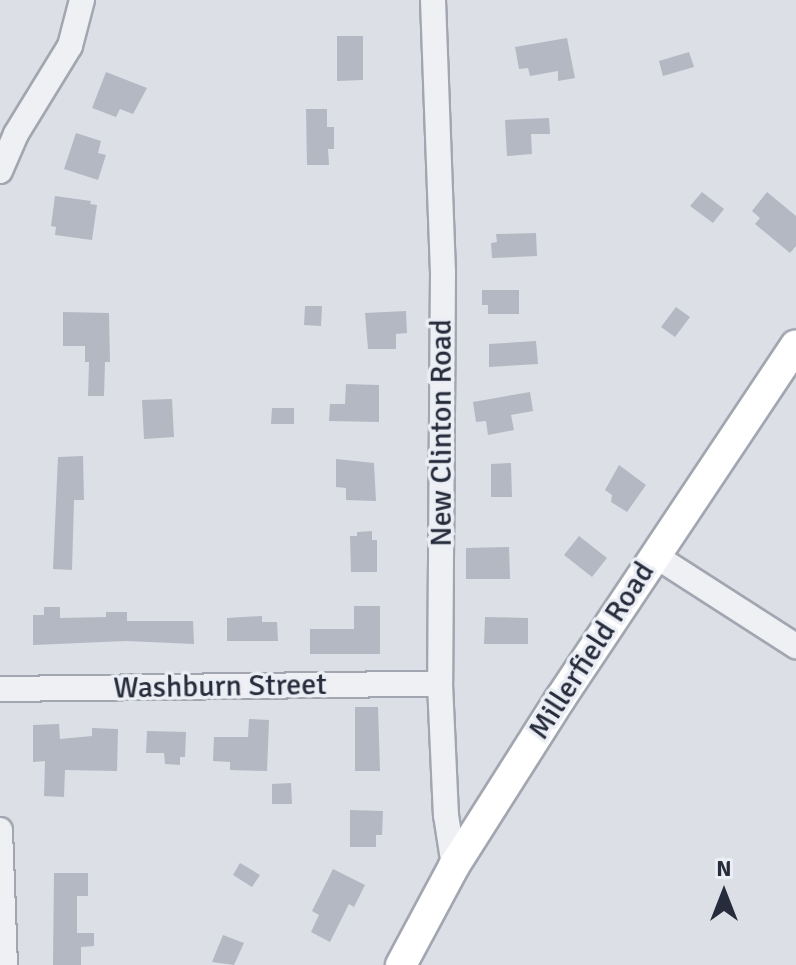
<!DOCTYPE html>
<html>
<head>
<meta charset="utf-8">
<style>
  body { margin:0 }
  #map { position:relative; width:796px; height:965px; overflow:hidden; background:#dcdfe6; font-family:Signika,sans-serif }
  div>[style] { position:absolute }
  .building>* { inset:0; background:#b4b8c2 }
  .roads { filter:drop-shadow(2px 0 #a2a6b0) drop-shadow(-2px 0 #a2a6b0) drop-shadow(0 2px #a2a6b0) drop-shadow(0 -2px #a2a6b0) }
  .minor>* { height:24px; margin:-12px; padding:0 12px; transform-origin:12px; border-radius:12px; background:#eff0f4 }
  .major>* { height:30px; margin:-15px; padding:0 15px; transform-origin:15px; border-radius:15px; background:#fff }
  span { translate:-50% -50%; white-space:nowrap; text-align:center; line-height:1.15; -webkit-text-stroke:7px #ebeef4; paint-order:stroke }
  .street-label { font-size:30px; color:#272c3c }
  .north { position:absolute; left:684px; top:853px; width:80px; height:80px; -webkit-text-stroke:6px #ebeef4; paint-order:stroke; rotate:0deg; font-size:22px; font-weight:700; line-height:32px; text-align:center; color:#272c3c }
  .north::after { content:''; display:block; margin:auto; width:28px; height:36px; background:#272c3c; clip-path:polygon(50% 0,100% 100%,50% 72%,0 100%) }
</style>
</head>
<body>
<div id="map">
  <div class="building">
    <div style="clip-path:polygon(337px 36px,363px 36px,363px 80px,337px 81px)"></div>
    <div style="clip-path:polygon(567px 38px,575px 78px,558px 81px,558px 71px,530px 76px,528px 68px,519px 69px,515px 47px)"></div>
    <div style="clip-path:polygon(689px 52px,694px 67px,663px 76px,659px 61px)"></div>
    <div style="clip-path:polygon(106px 72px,147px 88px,133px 114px,120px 109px,116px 117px,92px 108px)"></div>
    <div style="clip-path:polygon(306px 109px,327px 109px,327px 127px,334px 127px,334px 149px,328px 149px,329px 165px,307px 165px)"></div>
    <div style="clip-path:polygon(549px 118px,550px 134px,531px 134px,532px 154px,507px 156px,505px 120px)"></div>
    <div style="clip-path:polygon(76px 133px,101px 141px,98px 153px,106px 155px,98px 180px,64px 169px)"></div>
    <div style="clip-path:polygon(702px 192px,724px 209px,713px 223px,690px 206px)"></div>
    <div style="clip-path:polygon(767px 192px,796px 216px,796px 246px,790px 253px,755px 224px,760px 218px,752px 211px)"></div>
    <div style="clip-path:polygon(55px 196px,91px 201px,90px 204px,97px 205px,92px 240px,55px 235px,56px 227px,51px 226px)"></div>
    <div style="clip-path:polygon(536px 233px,537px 256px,492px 258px,491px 243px,497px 242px,496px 234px)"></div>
    <div style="clip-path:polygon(482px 290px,519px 290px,519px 314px,488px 314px,488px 305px,482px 305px)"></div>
    <div style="clip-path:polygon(305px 306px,322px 306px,321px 326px,304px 325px)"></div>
    <div style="clip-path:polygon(676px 307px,690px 317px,675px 337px,661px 327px)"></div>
    <div style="clip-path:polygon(406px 311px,407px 333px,396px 334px,396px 349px,368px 349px,365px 313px)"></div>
    <div style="clip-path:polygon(63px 312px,109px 313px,110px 362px,105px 362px,104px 396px,88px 396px,89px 362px,85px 362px,85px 346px,63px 346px)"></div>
    <div style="clip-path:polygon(536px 341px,538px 364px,489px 367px,489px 344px)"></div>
    <div style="clip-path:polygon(346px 384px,379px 385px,379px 422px,329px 421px,330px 404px,345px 404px)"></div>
    <div style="clip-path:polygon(530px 392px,533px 411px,511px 415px,514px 430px,488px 435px,486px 421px,476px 422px,473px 402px)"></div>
    <div style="clip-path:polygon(172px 399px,174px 437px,144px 439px,142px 400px)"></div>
    <div style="clip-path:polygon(272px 408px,294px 408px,294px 424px,271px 424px)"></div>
    <div style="clip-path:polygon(83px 456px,84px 500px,74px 500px,72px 570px,53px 569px,58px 457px)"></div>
    <div style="clip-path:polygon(336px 459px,374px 463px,376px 501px,346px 500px,346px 488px,336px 487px)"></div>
    <div style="clip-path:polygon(511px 463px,512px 497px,491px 497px,491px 464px)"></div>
    <div style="clip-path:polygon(619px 465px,646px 485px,627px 512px,611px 502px,612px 495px,605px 490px)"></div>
    <div style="clip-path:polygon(372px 531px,372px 540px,377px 540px,377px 572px,351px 572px,350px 536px,357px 536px,357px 532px)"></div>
    <div style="clip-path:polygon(579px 536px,607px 558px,592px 577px,564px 555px)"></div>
    <div style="clip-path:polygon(509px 547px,510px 579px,466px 579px,466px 548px)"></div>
    <div style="clip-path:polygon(354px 606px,380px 606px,380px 654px,310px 654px,310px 629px,354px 629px)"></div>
    <div style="clip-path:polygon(44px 607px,60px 607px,60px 618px,106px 617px,106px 612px,127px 612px,127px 621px,193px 621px,194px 644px,126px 641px,33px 645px,33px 615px,44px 615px)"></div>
    <div style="clip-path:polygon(262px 616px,262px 622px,277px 622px,278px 641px,227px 641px,227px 618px)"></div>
    <div style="clip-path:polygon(485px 617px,528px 618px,528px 644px,484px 644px)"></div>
    <div style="clip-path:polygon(355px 707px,378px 707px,380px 771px,355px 771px)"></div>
    <div style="clip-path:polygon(249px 719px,269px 720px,267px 771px,230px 770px,230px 762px,213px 761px,214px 737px,248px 737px)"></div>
    <div style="clip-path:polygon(59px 724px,60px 739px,92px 736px,92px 728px,118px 729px,117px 771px,65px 770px,64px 797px,44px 796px,45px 761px,33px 762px,33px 725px)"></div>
    <div style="clip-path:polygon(147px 731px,186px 732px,185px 757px,180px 757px,180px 765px,165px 764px,164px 753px,146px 753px)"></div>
    <div style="clip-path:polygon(291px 783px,292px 804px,272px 804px,272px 784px)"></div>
    <div style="clip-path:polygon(350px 810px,383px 811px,382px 835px,376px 835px,376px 847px,350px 847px)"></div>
    <div style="clip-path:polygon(240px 863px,260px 875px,252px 887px,233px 875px)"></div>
    <div style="clip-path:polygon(333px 869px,365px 885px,354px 907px,349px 904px,330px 942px,311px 932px,319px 915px,312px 911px)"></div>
    <div style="clip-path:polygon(54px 873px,88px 873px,88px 896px,77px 896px,77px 933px,94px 933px,94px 946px,81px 947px,81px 965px,53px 965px)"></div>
    <div style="clip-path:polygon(223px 935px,244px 943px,234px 965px,212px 962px)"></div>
  </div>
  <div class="roads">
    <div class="minor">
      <div style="left:433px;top:0;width:272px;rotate:87.9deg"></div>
      <div style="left:443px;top:272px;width:412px;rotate:90.4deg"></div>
      <div style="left:440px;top:684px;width:131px;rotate:87.4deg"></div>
      <div style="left:446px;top:815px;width:52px;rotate:81.1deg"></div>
      <div style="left:0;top:171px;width:40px;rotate:-66.6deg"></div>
      <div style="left:16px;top:134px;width:103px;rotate:-58.5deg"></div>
      <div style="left:70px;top:46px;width:48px;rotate:-75.4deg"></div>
      <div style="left:654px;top:555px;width:169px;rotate:32.7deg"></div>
      <div style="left:0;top:689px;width:440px;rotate:-0.7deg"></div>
      <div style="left:0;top:830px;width:135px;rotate:87.9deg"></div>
    </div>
    <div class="major">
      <div style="left:401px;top:965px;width:112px;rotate:-61.8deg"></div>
      <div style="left:454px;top:866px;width:198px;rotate:-57.6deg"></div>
      <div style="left:560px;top:699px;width:425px;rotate:-56.3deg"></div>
    </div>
  </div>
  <div class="street-label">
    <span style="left:442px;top:433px;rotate:-90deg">New Clinton Road</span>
    <span style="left:592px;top:651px;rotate:-57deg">Millerfield Road</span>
    <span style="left:220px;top:687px;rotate:-1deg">Washburn Street</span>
  </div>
  <div class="north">N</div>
</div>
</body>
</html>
